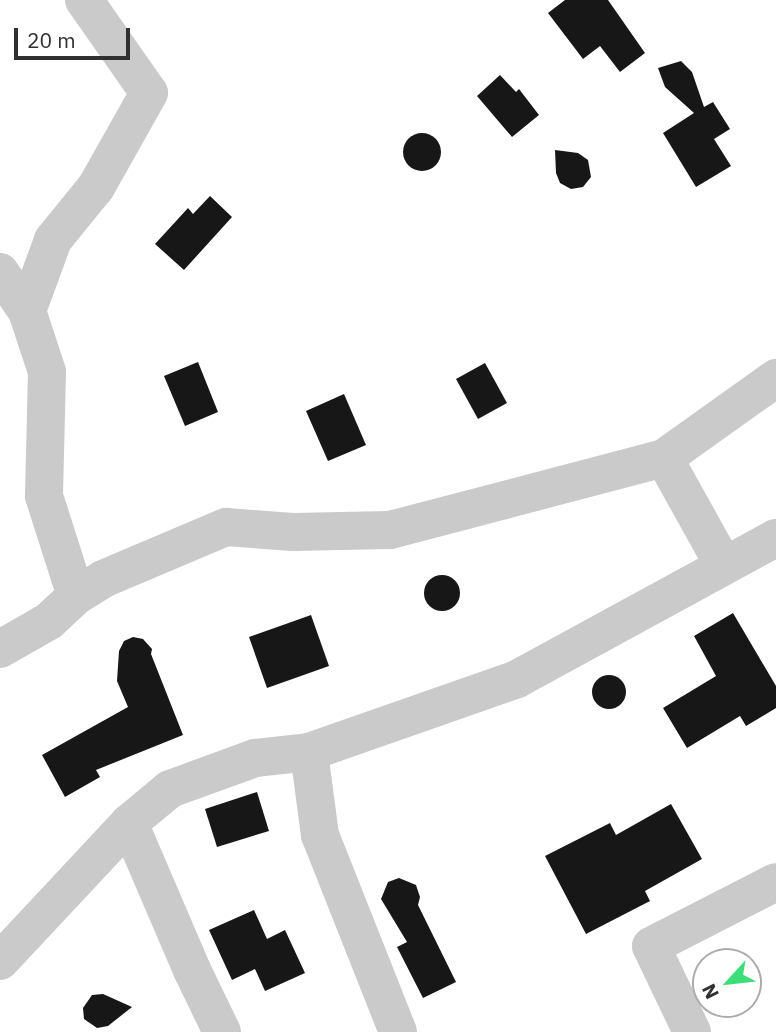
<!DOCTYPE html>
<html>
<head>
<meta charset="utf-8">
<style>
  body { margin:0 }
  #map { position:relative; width:776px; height:1032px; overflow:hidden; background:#fff; font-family:"IBM Plex Sans",sans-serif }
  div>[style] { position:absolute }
  .building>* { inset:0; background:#171717 }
  .round { border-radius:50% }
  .minor>* { height:38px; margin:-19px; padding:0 19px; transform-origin:19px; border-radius:19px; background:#cacaca }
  span { translate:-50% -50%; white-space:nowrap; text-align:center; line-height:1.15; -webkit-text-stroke:7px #fff; paint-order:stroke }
  .north { position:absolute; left:692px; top:948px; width:70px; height:70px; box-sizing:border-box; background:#fff; border:2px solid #acacac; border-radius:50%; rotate:243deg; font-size:19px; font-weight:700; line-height:28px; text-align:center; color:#303030 }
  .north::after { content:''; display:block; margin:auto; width:24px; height:32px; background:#3ddd7a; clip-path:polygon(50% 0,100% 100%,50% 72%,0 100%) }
  .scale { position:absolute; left:14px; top:28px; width:116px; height:32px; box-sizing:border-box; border:4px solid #303030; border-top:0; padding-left:9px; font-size:21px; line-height:24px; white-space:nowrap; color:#303030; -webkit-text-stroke:5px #fff; paint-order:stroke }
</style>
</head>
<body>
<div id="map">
  <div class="building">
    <div style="clip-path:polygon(565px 0,608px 0,645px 53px,620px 72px,600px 46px,583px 59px,548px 13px)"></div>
    <div style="clip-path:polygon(681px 61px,692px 72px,704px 107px,713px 102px,730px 129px,714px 139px,731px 166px,696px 187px,663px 133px,694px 113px,665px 87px,658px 68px)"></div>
    <div style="clip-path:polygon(500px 75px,516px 92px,519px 89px,539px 115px,512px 137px,477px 96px)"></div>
    <div class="round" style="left:403px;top:133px;width:38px;height:38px"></div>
    <div style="clip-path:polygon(555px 150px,578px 153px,588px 160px,591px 177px,583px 187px,571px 189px,560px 183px,556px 173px)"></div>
    <div style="clip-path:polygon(210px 196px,232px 217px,184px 270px,155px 244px,188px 208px,193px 214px)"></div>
    <div style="clip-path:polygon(198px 362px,218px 412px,185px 426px,164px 376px)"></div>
    <div style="clip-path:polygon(485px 363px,507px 403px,478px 419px,456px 379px)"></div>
    <div style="clip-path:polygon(344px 394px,366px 445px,328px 461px,306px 411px)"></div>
    <div class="round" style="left:424px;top:575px;width:36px;height:36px"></div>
    <div style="clip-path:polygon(733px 613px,776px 686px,776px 708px,746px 726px,740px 716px,687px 748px,663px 708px,716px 676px,694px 636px)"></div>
    <div style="clip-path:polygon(311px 615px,329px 666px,267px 688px,249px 637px)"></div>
    <div style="clip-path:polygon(133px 637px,143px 639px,152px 649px,151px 654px,183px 735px,96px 770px,100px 777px,65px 797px,42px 755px,128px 707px,117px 681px,119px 651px,124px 641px)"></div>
    <div class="round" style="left:592px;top:675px;width:34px;height:34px"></div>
    <div style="clip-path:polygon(257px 792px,269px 831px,217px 847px,205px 809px)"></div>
    <div style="clip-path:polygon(671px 804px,702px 859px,645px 891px,650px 901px,586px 934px,545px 856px,610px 823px,616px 835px)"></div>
    <div style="clip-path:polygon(399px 878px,416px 885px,420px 897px,418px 905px,456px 982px,423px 998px,397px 947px,407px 942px,381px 899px,388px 882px)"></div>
    <div style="clip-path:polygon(254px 910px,267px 939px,285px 930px,305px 973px,265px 991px,255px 969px,232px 980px,209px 930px)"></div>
    <div style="clip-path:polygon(103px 994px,132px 1007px,108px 1026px,97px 1028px,84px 1019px,83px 1008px,92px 995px)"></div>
  </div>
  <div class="minor">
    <div style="left:84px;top:0;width:113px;rotate:55deg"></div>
    <div style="left:149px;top:93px;width:108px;rotate:119.4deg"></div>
    <div style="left:96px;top:187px;width:68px;rotate:129.1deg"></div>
    <div style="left:53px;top:240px;width:76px;rotate:110.1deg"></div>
    <div style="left:27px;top:311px;width:64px;rotate:71.8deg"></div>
    <div style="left:47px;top:372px;width:124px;rotate:91.4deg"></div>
    <div style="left:44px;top:496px;width:105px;rotate:72.3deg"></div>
    <div style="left:76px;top:596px;width:32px;rotate:-32deg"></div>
    <div style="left:103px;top:579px;width:134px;rotate:-22.9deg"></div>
    <div style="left:226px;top:527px;width:67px;rotate:4.3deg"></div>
    <div style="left:293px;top:532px;width:97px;rotate:-1.2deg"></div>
    <div style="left:390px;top:530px;width:283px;rotate:-14.7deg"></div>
    <div style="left:664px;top:458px;width:121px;rotate:60.9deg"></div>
    <div style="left:0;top:272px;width:47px;rotate:55.3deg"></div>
    <div style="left:664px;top:458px;width:138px;rotate:-35.5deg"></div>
    <div style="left:0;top:649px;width:56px;rotate:-29.7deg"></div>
    <div style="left:49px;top:621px;width:37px;rotate:-43deg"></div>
    <div style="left:309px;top:752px;width:84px;rotate:82.5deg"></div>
    <div style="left:320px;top:835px;width:212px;rotate:68.4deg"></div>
    <div style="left:129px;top:823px;width:160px;rotate:66.8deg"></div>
    <div style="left:192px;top:970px;width:69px;rotate:64.2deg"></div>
    <div style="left:0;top:961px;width:189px;rotate:-46.9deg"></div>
    <div style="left:129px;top:823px;width:53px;rotate:-39.7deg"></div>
    <div style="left:170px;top:789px;width:90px;rotate:-20deg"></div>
    <div style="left:255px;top:758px;width:54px;rotate:-6.3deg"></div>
    <div style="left:309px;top:752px;width:220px;rotate:-19.3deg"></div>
    <div style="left:517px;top:679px;width:295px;rotate:-28.6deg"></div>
    <div style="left:692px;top:1032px;width:95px;rotate:-115.5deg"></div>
    <div style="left:651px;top:946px;width:140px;rotate:-27.1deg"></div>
  </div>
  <div class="north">N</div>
  <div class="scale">20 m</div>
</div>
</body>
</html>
